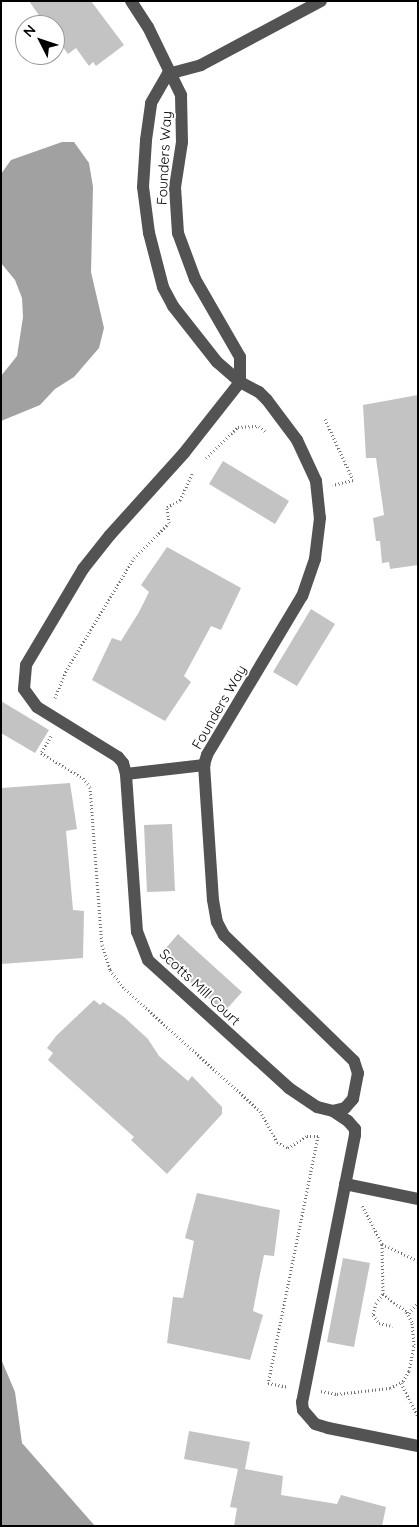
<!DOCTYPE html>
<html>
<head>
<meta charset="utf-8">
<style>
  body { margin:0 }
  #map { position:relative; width:419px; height:1527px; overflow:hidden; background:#fff; font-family:Quicksand,sans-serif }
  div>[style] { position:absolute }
  .water>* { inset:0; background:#a1a1a1 }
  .building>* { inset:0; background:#c3c3c3 }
  .path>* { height:3px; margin-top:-1.5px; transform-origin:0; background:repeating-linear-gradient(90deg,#757575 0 1px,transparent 0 3.5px) }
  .minor>* { height:12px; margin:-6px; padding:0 6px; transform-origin:6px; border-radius:6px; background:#535353 }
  span { translate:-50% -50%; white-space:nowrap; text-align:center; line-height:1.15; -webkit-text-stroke:4px #fff; paint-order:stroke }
  .street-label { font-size:14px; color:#000 }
  .frame { position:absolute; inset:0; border:2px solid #000; pointer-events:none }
  .north { position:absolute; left:15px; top:15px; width:50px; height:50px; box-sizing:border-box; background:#fff; border:1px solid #999; border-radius:50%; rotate:311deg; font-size:14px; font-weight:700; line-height:20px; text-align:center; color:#000 }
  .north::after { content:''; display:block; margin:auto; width:18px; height:22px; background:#000; clip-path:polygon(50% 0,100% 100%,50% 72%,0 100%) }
</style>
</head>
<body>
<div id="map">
  <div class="water">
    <div style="clip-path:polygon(62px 142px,74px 142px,89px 163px,93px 187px,91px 272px,104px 328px,99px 348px,74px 377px,55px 389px,40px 405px,1px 421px,1px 376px,17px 356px,23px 317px,22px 298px,15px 280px,1px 263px,1px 174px,11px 160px)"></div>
    <div style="clip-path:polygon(1px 1359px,15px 1392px,22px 1443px,95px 1526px,1px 1526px)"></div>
  </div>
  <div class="building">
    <div style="clip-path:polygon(29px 1px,91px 1px,124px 45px,96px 66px,93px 62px,89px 66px,76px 48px,68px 54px,55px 36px,55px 25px,45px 24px)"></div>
    <div style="clip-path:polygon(418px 395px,418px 565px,390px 569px,389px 562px,382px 563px,380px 541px,376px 541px,373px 518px,384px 515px,376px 458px,366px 458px,363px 405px)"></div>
    <div style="clip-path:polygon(223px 461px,289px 501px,275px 524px,209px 484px)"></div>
    <div style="clip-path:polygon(167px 547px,241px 588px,221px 630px,211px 626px,184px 676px,191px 682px,165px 721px,92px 680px,112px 638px,121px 641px,139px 612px,149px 592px,141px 585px)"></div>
    <div style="clip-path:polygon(311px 609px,335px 624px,297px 686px,273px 672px)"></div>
    <div style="clip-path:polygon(1px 701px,49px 730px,35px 753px,1px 733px)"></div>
    <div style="clip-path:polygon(70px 783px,77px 829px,66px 831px,73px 910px,84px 911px,83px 958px,1px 964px,1px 788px)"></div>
    <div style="clip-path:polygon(172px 824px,175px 891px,147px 892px,144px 825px)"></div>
    <div style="clip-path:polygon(178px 934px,242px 992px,224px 1012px,160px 955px)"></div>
    <div style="clip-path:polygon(94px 1000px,100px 1005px,103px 1002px,124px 1017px,148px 1039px,159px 1056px,188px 1081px,192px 1076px,222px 1107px,222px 1114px,167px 1174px,131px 1140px,134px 1137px,48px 1060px,53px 1053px,47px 1048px,56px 1036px)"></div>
    <div style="clip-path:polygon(197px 1193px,280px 1210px,274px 1256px,264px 1255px,259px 1279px,253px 1311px,263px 1315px,250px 1360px,167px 1343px,173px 1297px,183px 1298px,194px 1241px,185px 1238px)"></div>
    <div style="clip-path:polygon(343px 1258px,370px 1263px,354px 1347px,327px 1342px)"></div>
    <div style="clip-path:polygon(189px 1431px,250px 1442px,245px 1469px,283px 1476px,281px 1495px,337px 1504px,341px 1495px,386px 1507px,382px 1526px,234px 1526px,237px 1508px,230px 1507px,238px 1469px,184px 1459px)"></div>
  </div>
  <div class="path">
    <div style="left:325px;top:419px;width:67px;rotate:65.3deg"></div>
    <div style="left:353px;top:480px;width:21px;rotate:166deg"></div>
    <div style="left:206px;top:458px;width:45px;rotate:-44.1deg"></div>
    <div style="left:238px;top:427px;width:21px;rotate:-3deg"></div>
    <div style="left:259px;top:426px;width:9px;rotate:41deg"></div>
    <div style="left:55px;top:698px;width:31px;rotate:-68deg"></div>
    <div style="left:67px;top:669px;width:130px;rotate:-58.9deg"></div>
    <div style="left:134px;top:558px;width:49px;rotate:-45deg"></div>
    <div style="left:169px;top:523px;width:16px;rotate:-97deg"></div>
    <div style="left:167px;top:507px;width:15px;rotate:-28deg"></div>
    <div style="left:180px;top:500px;width:31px;rotate:-65deg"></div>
    <div style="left:51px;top:736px;width:20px;rotate:120deg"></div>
    <div style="left:41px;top:753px;width:49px;rotate:30.8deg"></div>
    <div style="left:83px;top:778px;width:11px;rotate:52deg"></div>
    <div style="left:90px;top:787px;width:158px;rotate:85.7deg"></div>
    <div style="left:102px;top:945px;width:26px;rotate:72deg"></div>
    <div style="left:110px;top:970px;width:24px;rotate:52deg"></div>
    <div style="left:125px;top:989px;width:182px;rotate:42.1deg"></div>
    <div style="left:260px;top:1111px;width:35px;rotate:61deg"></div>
    <div style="left:277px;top:1142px;width:13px;rotate:29deg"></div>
    <div style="left:288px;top:1148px;width:22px;rotate:-32deg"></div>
    <div style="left:307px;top:1136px;width:11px"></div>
    <div style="left:318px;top:1136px;width:252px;rotate:101.4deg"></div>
    <div style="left:268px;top:1383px;width:20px;rotate:11deg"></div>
    <div style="left:382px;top:1244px;width:40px;rotate:25deg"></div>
    <div style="left:383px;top:1294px;width:11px;rotate:128deg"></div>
    <div style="left:376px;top:1303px;width:12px;rotate:104deg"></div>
    <div style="left:373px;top:1315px;width:10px;rotate:53deg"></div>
    <div style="left:379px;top:1323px;width:14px;rotate:12deg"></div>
    <div style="left:409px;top:1313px;width:14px;rotate:-51deg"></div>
    <div style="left:401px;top:1383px;width:38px;rotate:63deg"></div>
    <div style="left:321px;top:1391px;width:16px;rotate:11deg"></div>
    <div style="left:337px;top:1394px;width:53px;rotate:-6.5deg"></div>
    <div style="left:390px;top:1388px;width:15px;rotate:-28deg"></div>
    <div style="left:403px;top:1381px;width:12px;rotate:-59deg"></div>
    <div style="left:409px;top:1371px;width:26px;rotate:-79deg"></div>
    <div style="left:414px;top:1345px;width:23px;rotate:-95deg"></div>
    <div style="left:412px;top:1322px;width:13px;rotate:-119deg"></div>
    <div style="left:406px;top:1311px;width:29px;rotate:-144deg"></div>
    <div style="left:383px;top:1294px;width:50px;rotate:-91.1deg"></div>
    <div style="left:382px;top:1244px;width:44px;rotate:-117.1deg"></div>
  </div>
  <div class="minor">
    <div style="left:131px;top:1px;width:31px;rotate:57deg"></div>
    <div style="left:148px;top:27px;width:76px;rotate:64.1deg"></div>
    <div style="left:181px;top:95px;width:47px;rotate:88.8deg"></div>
    <div style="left:182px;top:142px;width:46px;rotate:98.8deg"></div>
    <div style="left:175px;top:187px;width:46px;rotate:86.3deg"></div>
    <div style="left:178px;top:233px;width:49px;rotate:69.7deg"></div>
    <div style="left:195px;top:279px;width:90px;rotate:60deg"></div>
    <div style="left:240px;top:357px;width:25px;rotate:90deg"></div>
    <div style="left:240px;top:382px;width:30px;rotate:-139deg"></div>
    <div style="left:217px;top:362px;width:71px;rotate:-128.2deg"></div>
    <div style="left:173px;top:306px;width:21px;rotate:-118deg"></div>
    <div style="left:163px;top:287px;width:56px;rotate:-104.5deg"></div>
    <div style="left:149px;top:233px;width:46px;rotate:-97.4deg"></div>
    <div style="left:143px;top:187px;width:47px;rotate:-86.3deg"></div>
    <div style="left:146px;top:140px;width:37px;rotate:-82deg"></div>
    <div style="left:151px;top:103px;width:34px;rotate:-60deg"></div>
    <div style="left:168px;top:74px;width:34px;rotate:-15deg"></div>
    <div style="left:201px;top:65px;width:136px;rotate:-28.1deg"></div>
    <div style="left:240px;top:382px;width:21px;rotate:28deg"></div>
    <div style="left:259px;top:392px;width:11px;rotate:45deg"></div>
    <div style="left:267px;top:400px;width:50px;rotate:53.1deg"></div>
    <div style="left:297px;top:440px;width:45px;rotate:65.1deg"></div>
    <div style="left:316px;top:481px;width:37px;rotate:84deg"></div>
    <div style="left:320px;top:518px;width:41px;rotate:97deg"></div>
    <div style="left:315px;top:559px;width:39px;rotate:109deg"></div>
    <div style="left:302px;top:596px;width:185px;rotate:120.9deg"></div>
    <div style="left:207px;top:755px;width:10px;rotate:107deg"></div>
    <div style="left:204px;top:765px;width:135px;rotate:86.2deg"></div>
    <div style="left:213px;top:900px;width:22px;rotate:80deg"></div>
    <div style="left:217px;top:922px;width:15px;rotate:62deg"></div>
    <div style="left:224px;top:935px;width:181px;rotate:44.1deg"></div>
    <div style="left:354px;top:1061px;width:13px;rotate:72deg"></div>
    <div style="left:358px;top:1073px;width:26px;rotate:101deg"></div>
    <div style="left:353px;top:1099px;width:12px;rotate:132deg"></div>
    <div style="left:345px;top:1108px;width:12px;rotate:166deg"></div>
    <div style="left:333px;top:1111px;width:16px;rotate:-166deg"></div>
    <div style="left:317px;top:1107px;width:34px;rotate:-146deg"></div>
    <div style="left:289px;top:1088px;width:190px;rotate:-137.8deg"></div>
    <div style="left:148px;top:960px;width:30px;rotate:-111deg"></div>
    <div style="left:137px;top:932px;width:158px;rotate:-94deg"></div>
    <div style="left:126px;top:774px;width:11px;rotate:-105deg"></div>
    <div style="left:123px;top:763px;width:8px;rotate:-130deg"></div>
    <div style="left:118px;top:757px;width:95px;rotate:-148.3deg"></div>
    <div style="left:37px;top:707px;width:22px;rotate:-126deg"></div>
    <div style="left:24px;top:689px;width:24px;rotate:-85deg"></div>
    <div style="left:26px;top:665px;width:112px;rotate:-59.3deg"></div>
    <div style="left:83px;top:569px;width:43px;rotate:-51.5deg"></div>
    <div style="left:110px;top:535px;width:110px;rotate:-47.9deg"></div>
    <div style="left:184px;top:453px;width:90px;rotate:-51.7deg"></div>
    <div style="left:126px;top:774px;width:79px;rotate:-6.6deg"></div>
    <div style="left:333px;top:1111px;width:18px;rotate:34deg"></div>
    <div style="left:348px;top:1121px;width:11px;rotate:49deg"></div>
    <div style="left:355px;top:1129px;width:6px;rotate:90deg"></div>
    <div style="left:355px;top:1135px;width:272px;rotate:101.2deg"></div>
    <div style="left:302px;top:1402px;width:8px;rotate:83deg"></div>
    <div style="left:303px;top:1410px;width:18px;rotate:49deg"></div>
    <div style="left:315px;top:1424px;width:14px;rotate:17deg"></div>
    <div style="left:328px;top:1428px;width:92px;rotate:11.3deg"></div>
    <div style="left:345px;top:1184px;width:75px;rotate:11.6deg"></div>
  </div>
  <div class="street-label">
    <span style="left:164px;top:158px;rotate:-87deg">Founders Way</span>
    <span style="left:219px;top:707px;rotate:-60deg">Founders Way</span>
    <span style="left:200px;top:987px;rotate:43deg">Scotts Mill Court</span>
  </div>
  <div class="frame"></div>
  <div class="north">N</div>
</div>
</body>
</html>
